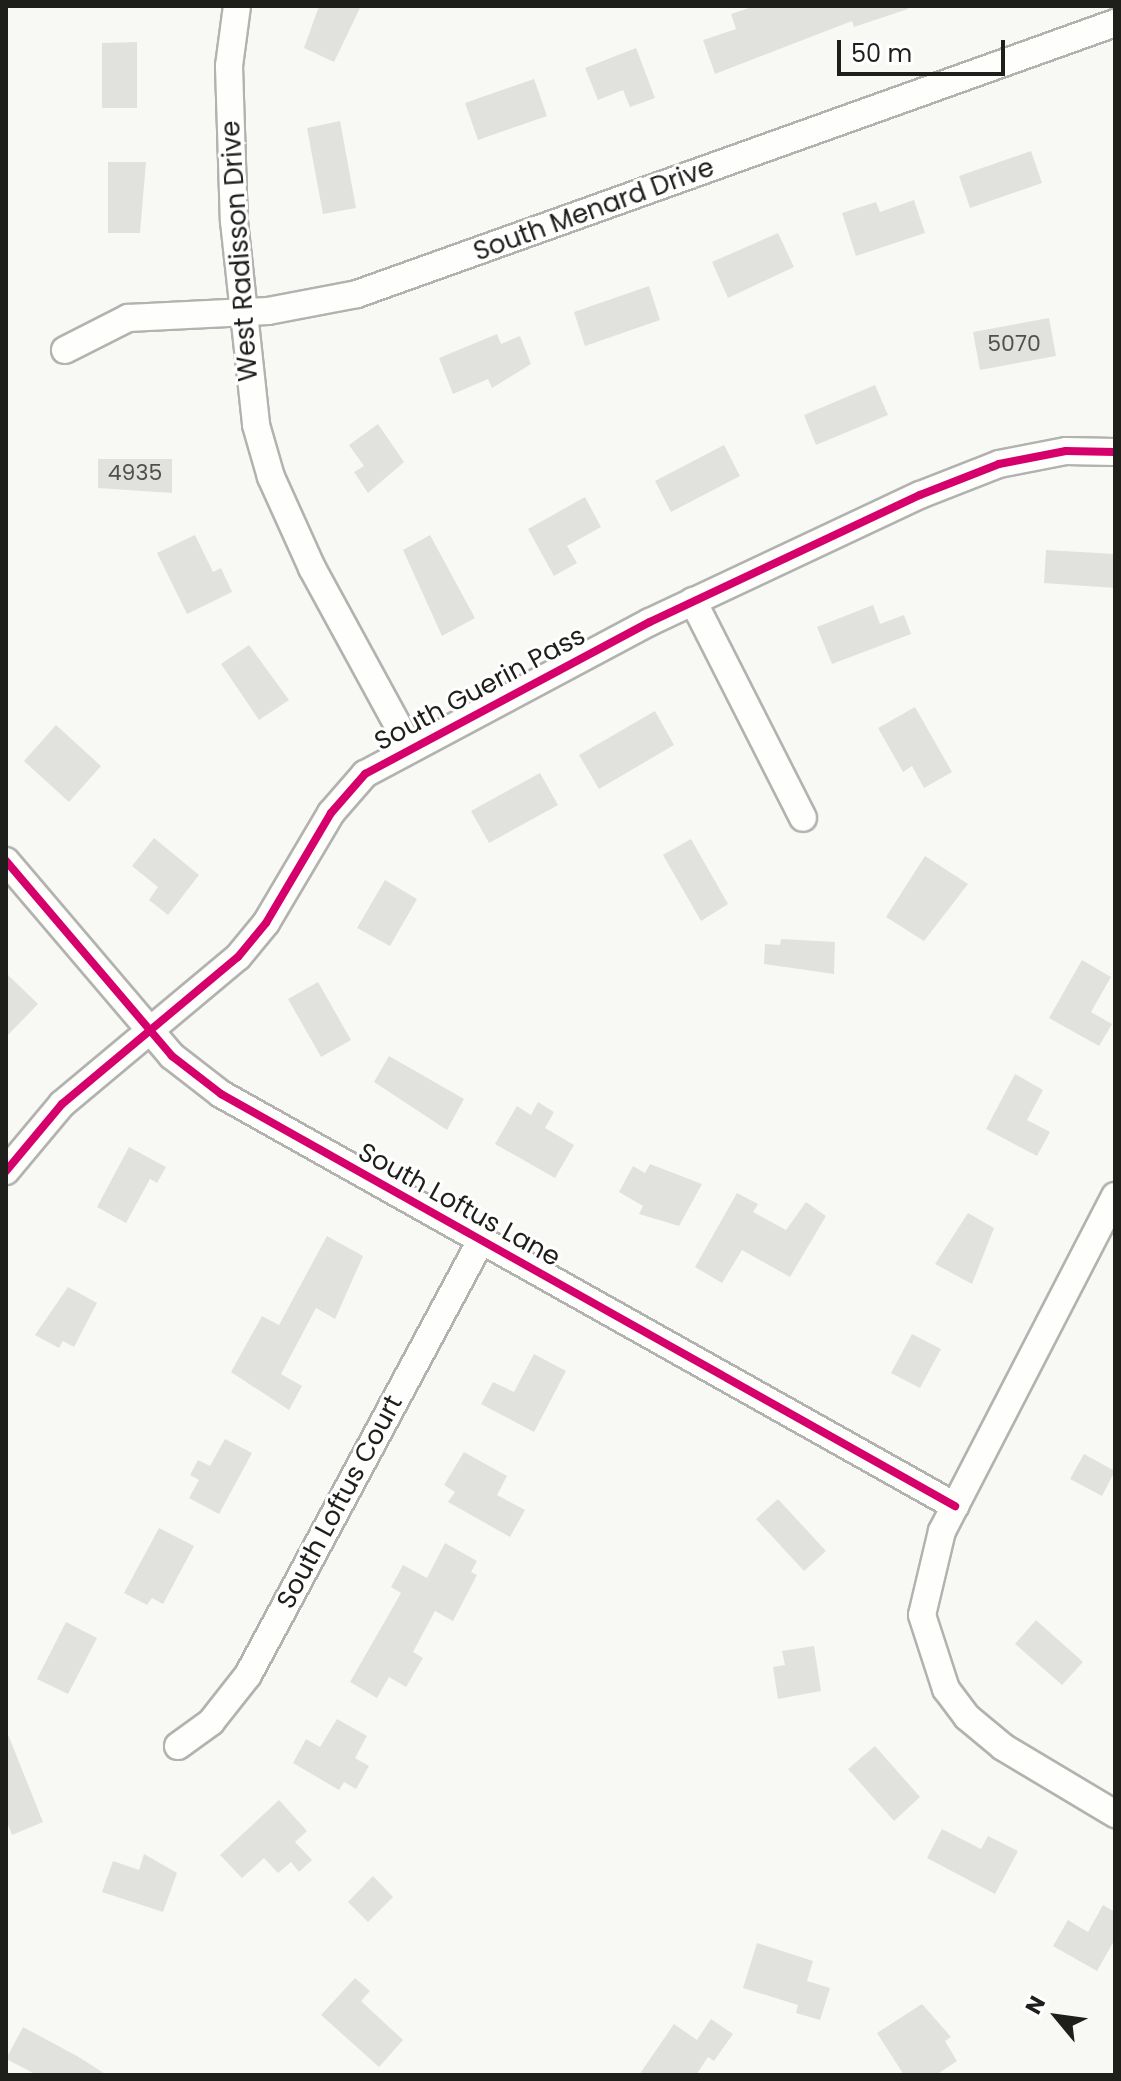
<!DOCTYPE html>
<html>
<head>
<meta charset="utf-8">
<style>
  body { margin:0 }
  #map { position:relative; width:1121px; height:2081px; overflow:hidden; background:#f8f9f4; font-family:Poppins,sans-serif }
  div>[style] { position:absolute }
  .building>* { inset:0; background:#e1e2de }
  .roads { filter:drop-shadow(2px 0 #b2b2af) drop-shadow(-2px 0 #b2b2af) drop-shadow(0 2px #b2b2af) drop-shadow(0 -2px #b2b2af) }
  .street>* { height:26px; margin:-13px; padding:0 13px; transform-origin:13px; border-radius:13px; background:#fefefd }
  .cycleway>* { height:8px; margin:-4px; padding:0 4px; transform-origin:4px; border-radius:4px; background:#d6006c }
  span { translate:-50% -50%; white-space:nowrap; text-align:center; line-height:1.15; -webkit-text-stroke:6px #fff; paint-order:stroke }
  .number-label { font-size:22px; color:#4f4f4c }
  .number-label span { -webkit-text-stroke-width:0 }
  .street-label { font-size:26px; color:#1e1e1b }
  .frame { position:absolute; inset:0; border:8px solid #1e1e1b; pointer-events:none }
  .north { position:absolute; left:1017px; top:1977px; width:80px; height:80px; -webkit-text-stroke:6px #fff; paint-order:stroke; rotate:299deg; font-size:22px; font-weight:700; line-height:32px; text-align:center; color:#1e1e1b }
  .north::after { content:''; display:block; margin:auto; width:28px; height:36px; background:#1e1e1b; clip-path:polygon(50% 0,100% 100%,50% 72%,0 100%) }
  .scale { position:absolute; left:837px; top:40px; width:168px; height:36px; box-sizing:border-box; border:4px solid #1e1e1b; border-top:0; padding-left:10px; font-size:24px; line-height:28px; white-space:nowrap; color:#1e1e1b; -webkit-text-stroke:6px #fff; paint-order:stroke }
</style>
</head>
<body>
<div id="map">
  <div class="building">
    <div style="clip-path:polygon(319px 6px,361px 6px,334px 62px,304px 48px)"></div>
    <div style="clip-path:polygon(755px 6px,907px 6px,908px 9px,854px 27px,852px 21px,715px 74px,703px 40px,736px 29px,731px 14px)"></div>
    <div style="clip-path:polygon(137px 42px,137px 108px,102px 108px,102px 43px)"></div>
    <div style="clip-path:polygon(636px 48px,655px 98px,630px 107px,623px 90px,598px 100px,585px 68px)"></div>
    <div style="clip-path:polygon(534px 79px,547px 116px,478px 140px,465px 103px)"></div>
    <div style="clip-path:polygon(340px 121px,356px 208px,323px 214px,307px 128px)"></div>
    <div style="clip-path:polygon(1031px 151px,1042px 183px,970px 208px,959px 176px)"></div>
    <div style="clip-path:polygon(108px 162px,146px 162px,140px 233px,108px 233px)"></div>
    <div style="clip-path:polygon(914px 200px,925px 233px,856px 256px,842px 213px,876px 202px,880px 212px)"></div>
    <div style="clip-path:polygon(778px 233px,794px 267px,728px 298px,712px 262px)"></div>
    <div style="clip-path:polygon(649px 286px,660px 320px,585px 346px,574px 312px)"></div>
    <div style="clip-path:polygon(1049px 318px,1056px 356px,980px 370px,973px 332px)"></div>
    <div style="clip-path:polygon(497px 334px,501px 344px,520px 336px,531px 364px,492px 388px,488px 379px,453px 394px,439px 358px)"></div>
    <div style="clip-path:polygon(875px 385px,888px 415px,816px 445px,804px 415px)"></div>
    <div style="clip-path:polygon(378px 424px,404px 462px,368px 493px,354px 472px,364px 466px,349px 445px)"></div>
    <div style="clip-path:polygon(724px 445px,740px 476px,671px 512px,655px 481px)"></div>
    <div style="clip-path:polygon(98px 459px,172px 459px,172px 493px,98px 488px)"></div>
    <div style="clip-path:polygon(585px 497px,601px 527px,567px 546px,577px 563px,554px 576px,528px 529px)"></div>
    <div style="clip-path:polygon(195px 535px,213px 572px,221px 568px,232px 592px,187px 614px,157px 553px)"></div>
    <div style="clip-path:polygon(430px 535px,475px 618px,442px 636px,403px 550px)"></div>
    <div style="clip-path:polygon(1046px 550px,1115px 554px,1115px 588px,1044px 583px)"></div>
    <div style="clip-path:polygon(873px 605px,880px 624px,904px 615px,911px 634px,832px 664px,817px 627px)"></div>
    <div style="clip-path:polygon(249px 645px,289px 700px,259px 720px,221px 664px)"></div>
    <div style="clip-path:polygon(915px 707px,952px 772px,924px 788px,912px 766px,903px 772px,878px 728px)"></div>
    <div style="clip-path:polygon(655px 711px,674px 745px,599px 789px,579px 755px)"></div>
    <div style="clip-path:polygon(56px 725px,101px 766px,69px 802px,24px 761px)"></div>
    <div style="clip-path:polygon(540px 773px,558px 805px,489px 843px,471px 811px)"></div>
    <div style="clip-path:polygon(154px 838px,199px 875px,168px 915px,149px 900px,158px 887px,132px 866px)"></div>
    <div style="clip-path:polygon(691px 839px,728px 904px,701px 921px,663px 855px)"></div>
    <div style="clip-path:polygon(925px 856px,968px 884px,924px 941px,886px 917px)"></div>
    <div style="clip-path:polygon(385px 880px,417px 899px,390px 946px,357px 928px)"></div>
    <div style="clip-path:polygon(781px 939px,835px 942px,834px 974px,764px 964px,765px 944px,780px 945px)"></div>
    <div style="clip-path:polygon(1082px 960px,1111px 977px,1091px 1012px,1112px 1024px,1099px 1046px,1049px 1018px)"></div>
    <div style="clip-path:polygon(6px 973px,38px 1004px,6px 1037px)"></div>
    <div style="clip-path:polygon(318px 982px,351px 1040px,321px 1057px,288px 999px)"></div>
    <div style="clip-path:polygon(389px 1056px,464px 1099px,447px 1130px,374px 1082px)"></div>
    <div style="clip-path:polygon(1015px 1074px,1043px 1090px,1027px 1120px,1050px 1132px,1037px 1156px,986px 1129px)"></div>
    <div style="clip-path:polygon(538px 1102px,554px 1112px,545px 1128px,574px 1145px,555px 1178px,495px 1144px,517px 1106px,531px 1115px)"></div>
    <div style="clip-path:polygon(129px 1147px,166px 1167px,157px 1183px,150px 1179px,126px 1223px,97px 1207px)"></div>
    <div style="clip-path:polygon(650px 1164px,702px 1184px,679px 1226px,639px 1214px,643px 1206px,619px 1192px,633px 1166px,645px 1173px)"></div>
    <div style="clip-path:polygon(737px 1193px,758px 1204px,753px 1212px,786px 1230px,806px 1202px,826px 1216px,790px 1277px,742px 1250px,722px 1283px,695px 1267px)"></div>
    <div style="clip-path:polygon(968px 1213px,994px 1228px,972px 1284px,935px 1264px)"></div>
    <div style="clip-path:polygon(327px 1236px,363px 1256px,335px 1319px,316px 1308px,281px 1374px,302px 1386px,289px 1410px,231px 1372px,262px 1316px,279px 1325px)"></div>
    <div style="clip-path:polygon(68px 1287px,97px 1303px,74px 1347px,63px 1341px,59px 1348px,35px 1335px)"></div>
    <div style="clip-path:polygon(912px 1334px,941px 1349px,920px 1388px,891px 1373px)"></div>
    <div style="clip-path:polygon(534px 1354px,566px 1371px,534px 1432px,481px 1404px,493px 1382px,514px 1392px)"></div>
    <div style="clip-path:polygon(225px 1439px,252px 1453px,219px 1514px,189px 1498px,199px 1480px,190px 1475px,198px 1460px,210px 1466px)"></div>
    <div style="clip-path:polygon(464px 1452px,507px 1476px,497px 1495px,525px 1510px,510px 1537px,448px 1502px,455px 1492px,444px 1485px)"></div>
    <div style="clip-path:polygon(1084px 1454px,1115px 1471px,1102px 1496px,1070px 1479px)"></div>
    <div style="clip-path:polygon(778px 1499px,826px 1551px,804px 1571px,756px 1519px)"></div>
    <div style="clip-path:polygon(159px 1528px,194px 1546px,163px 1604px,152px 1598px,147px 1605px,124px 1593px)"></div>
    <div style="clip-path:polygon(445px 1543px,477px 1561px,471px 1572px,477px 1575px,453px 1621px,435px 1611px,413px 1652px,423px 1658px,406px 1687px,389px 1677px,377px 1698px,350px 1682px,401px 1593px,391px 1587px,403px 1565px,427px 1578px)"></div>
    <div style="clip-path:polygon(1036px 1620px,1083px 1662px,1062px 1685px,1015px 1644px)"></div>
    <div style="clip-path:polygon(66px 1622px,97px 1638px,68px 1694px,37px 1679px)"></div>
    <div style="clip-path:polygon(814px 1646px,821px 1691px,778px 1699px,773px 1667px,785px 1665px,782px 1651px)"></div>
    <div style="clip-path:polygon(337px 1719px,367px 1736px,355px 1758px,369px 1766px,356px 1789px,344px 1782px,339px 1790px,293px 1763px,306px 1739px,320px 1747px)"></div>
    <div style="clip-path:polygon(7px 1732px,43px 1822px,12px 1835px,6px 1819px)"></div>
    <div style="clip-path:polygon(875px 1746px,920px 1797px,894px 1821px,848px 1769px)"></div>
    <div style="clip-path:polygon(279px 1800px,307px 1831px,295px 1842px,312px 1860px,299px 1872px,291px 1862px,278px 1873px,264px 1858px,242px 1878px,220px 1855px)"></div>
    <div style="clip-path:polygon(942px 1829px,981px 1849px,988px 1836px,1018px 1851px,995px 1894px,927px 1858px)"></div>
    <div style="clip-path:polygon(144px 1854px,177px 1873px,163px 1912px,102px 1892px,113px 1861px,139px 1870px)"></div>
    <div style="clip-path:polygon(373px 1876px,393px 1897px,368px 1922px,348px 1902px)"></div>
    <div style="clip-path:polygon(1103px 1905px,1115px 1912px,1115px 1939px,1097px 1971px,1053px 1946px,1068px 1920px,1088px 1932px)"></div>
    <div style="clip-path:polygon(757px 1943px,813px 1961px,807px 1981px,830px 1988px,820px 2020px,796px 2013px,798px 2005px,743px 1988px)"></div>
    <div style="clip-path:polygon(355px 1978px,370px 1991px,361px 2001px,403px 2040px,379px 2067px,321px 2015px)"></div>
    <div style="clip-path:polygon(922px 2004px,951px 2037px,945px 2041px,957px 2061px,936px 2075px,904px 2075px,877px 2033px)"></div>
    <div style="clip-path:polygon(711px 2019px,733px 2034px,714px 2061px,708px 2057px,696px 2075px,639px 2075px,674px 2024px,697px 2040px)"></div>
    <div style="clip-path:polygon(23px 2027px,77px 2056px,107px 2075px,37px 2075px,6px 2059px)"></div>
  </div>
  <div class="roads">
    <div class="street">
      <div style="left:237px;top:6px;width:61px;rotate:97.6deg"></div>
      <div style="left:229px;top:66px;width:155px;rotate:88.2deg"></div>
      <div style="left:234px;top:221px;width:205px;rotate:83.8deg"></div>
      <div style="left:256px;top:425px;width:54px;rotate:73.9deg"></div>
      <div style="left:271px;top:477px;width:100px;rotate:65.7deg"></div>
      <div style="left:312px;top:568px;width:205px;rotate:61.4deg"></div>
      <div style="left:65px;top:350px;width:71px;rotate:-26.9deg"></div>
      <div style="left:128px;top:318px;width:140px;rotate:-2.9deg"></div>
      <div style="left:268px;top:311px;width:91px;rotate:-10.8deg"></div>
      <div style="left:357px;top:294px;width:805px;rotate:-19.67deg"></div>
      <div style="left:693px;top:601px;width:243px;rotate:63.1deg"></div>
      <div style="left:6px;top:861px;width:256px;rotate:49.6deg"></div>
      <div style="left:172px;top:1056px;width:62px;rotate:37.8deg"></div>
      <div style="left:221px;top:1094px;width:842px;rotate:29.31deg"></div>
      <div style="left:6px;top:1171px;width:87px;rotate:-50.1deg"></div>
      <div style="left:62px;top:1104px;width:229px;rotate:-39.9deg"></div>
      <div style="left:238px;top:957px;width:44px;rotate:-50.5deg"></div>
      <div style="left:266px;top:923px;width:128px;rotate:-59.4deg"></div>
      <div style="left:331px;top:813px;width:52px;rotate:-48.9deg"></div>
      <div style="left:365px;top:774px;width:323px;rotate:-28.1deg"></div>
      <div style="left:650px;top:622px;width:298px;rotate:-25.2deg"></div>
      <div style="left:920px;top:495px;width:85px;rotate:-21.4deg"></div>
      <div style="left:999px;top:464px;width:68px;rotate:-11deg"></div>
      <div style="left:1066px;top:451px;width:49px;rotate:1.2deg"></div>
      <div style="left:1115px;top:1196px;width:377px;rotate:117.3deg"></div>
      <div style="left:942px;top:1531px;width:86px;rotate:103.4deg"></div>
      <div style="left:922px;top:1615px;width:78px;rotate:72deg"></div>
      <div style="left:946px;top:1689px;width:35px;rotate:53deg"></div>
      <div style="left:967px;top:1717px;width:47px;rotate:39.8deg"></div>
      <div style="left:1003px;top:1747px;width:131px;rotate:30.9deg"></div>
      <div style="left:178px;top:1746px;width:41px;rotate:-36deg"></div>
      <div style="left:211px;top:1722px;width:60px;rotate:-51.8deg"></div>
      <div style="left:248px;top:1675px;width:493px;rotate:-61.8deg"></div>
    </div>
  </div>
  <div class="cycleway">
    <div style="left:6px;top:861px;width:256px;rotate:49.6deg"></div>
    <div style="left:172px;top:1056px;width:62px;rotate:37.8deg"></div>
    <div style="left:221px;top:1094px;width:842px;rotate:29.31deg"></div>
    <div style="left:6px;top:1171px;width:87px;rotate:-50.1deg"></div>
    <div style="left:62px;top:1104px;width:229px;rotate:-39.9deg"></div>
    <div style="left:238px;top:957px;width:44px;rotate:-50.5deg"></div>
    <div style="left:266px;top:923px;width:128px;rotate:-59.4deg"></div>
    <div style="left:331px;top:813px;width:52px;rotate:-48.9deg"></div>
    <div style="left:365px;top:774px;width:323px;rotate:-28.1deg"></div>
    <div style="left:650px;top:622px;width:298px;rotate:-25.2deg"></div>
    <div style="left:920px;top:495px;width:85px;rotate:-21.4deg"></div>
    <div style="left:999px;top:464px;width:68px;rotate:-11deg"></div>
    <div style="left:1066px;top:451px;width:49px;rotate:1.2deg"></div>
  </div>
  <div class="number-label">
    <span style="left:1014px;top:344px">5070</span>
    <span style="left:135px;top:473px">4935</span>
  </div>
  <div class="street-label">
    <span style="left:594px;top:210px;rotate:-20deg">South Menard Drive</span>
    <span style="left:240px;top:251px;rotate:-94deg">West Radisson Drive</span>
    <span style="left:480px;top:689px;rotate:-28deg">South Guerin Pass</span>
    <span style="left:459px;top:1205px;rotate:29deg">South Loftus Lane</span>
    <span style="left:340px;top:1502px;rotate:-62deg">South Loftus Court</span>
  </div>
  <div class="frame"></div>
  <div class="north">N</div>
  <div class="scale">50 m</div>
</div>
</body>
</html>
